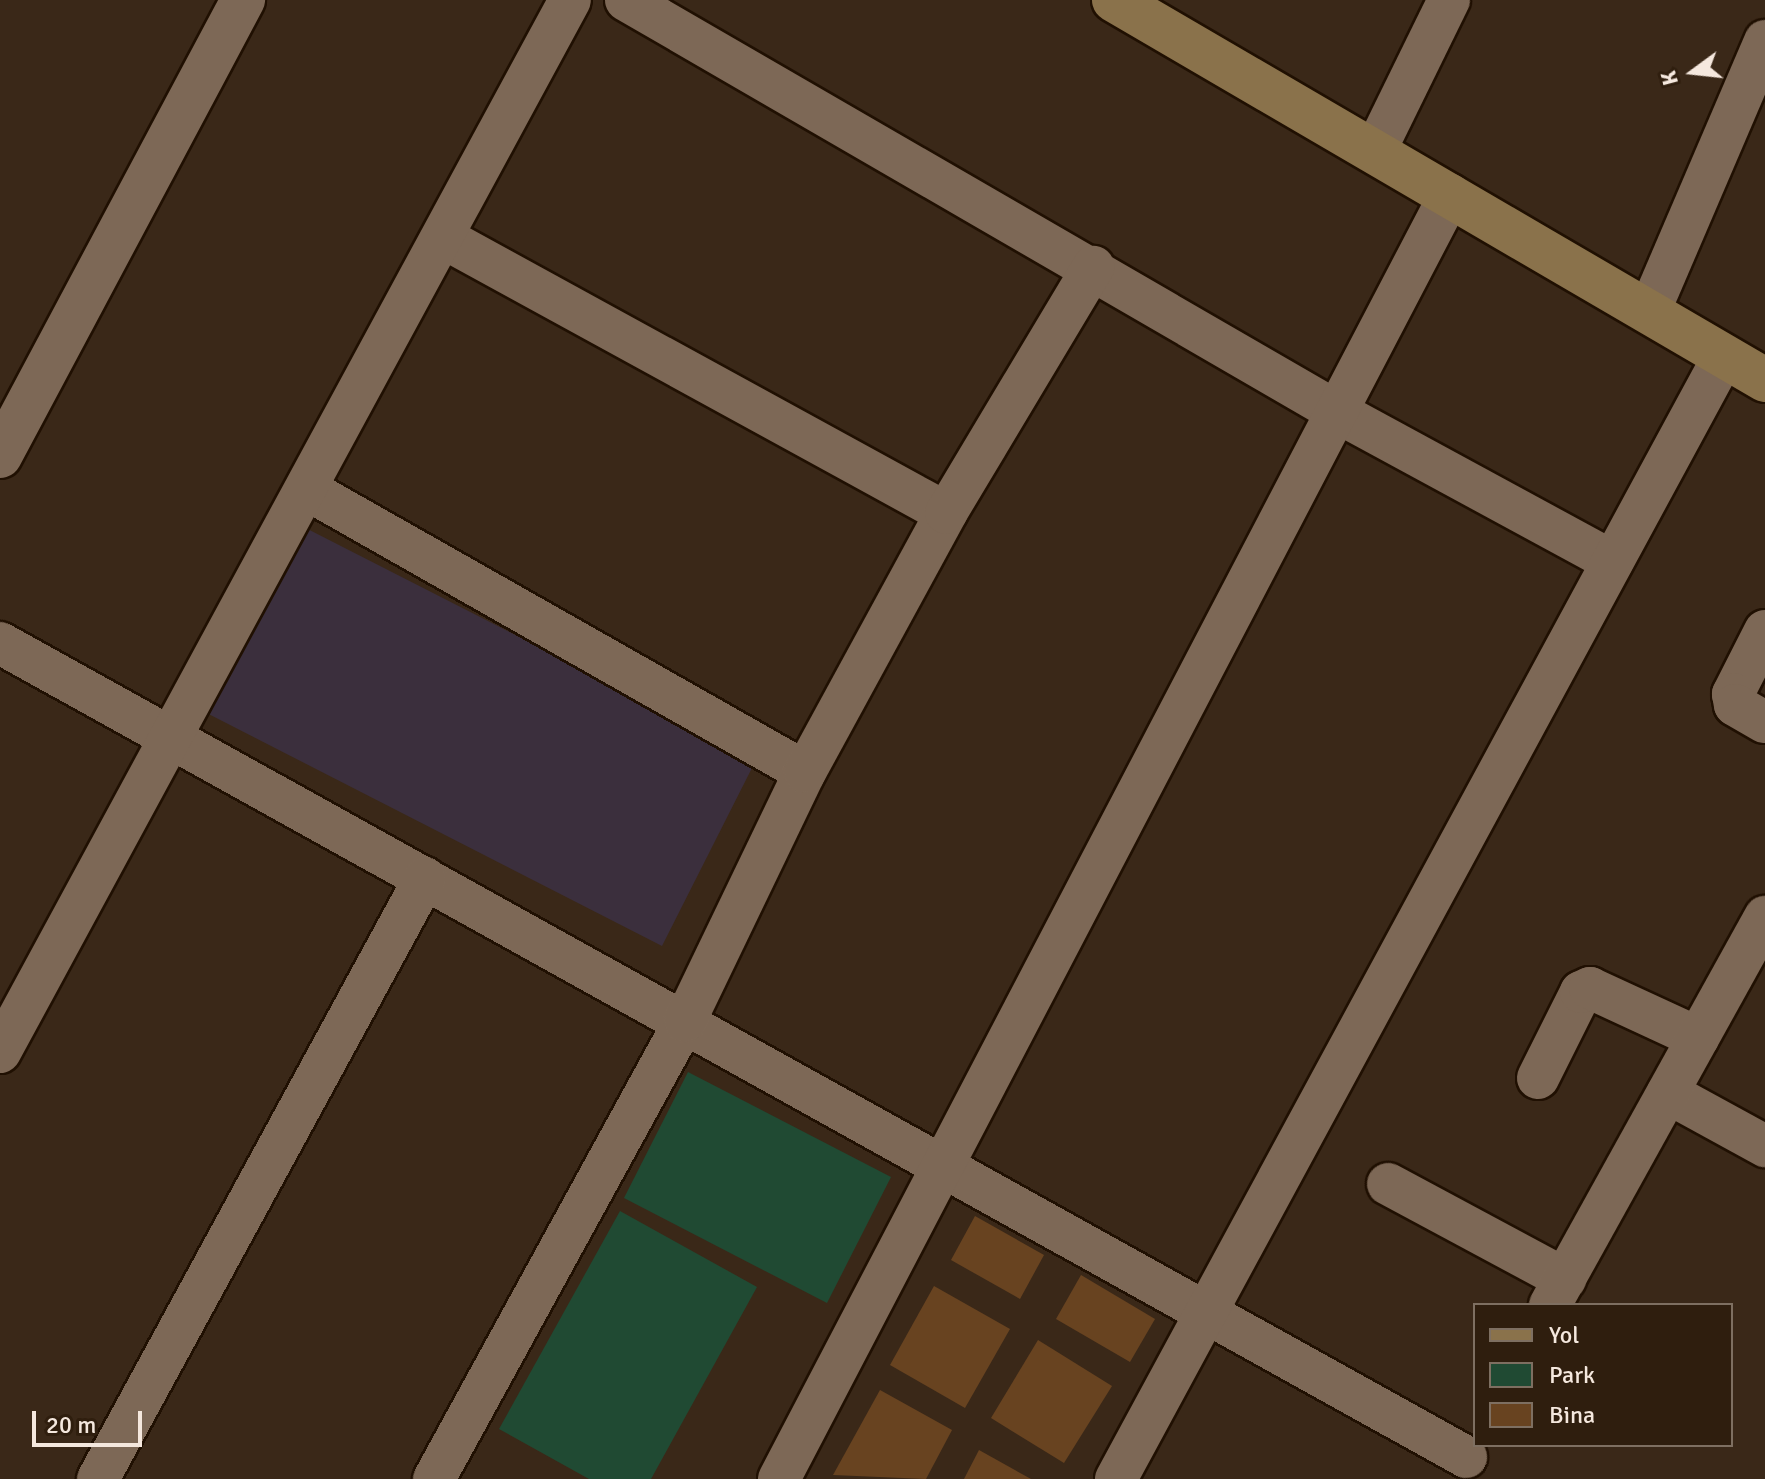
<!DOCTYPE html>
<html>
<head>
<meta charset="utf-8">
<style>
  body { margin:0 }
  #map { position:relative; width:1765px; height:1479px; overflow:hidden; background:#3a2818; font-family:Signika,sans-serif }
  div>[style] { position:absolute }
  .education>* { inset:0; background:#3b2f3d }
  .green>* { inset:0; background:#204a33 }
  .building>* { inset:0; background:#684320 }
  .roads { filter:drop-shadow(2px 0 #201002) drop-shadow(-2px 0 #201002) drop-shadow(0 2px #201002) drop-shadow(0 -2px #201002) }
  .minor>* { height:42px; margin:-21px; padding:0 21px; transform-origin:21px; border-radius:21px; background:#7d6856 }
  .tertiary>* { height:44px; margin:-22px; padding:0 22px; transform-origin:22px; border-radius:22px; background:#7d6856 }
  .secondary>* { height:44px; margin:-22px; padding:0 22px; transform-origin:22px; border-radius:22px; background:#8a724b }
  span { translate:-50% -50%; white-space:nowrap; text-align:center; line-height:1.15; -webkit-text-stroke:8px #2f1e0e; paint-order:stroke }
  .legend { position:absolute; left:1473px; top:1303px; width:260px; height:144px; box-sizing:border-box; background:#2f1e0e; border:2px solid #7e6f61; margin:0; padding:10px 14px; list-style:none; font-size:24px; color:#f5e8de }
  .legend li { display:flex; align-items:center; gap:16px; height:40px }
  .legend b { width:40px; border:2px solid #7e6f61 }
  .north { position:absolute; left:1653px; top:32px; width:80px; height:80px; -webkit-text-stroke:6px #2f1e0e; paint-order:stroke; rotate:255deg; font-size:22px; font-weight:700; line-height:32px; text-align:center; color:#f5e8de }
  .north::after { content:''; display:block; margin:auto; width:28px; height:36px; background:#f5e8de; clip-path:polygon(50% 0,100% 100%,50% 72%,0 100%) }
  .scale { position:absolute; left:32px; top:1411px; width:110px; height:36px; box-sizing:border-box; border:4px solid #f5e8de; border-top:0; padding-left:10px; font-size:24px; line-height:28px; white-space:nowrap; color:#f5e8de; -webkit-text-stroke:6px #2f1e0e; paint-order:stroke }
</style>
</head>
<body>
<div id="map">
  <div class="education">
    <div style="clip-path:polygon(284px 517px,757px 758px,662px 946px,189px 704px)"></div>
  </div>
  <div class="green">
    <div style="clip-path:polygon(688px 1072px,891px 1177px,827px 1303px,624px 1198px)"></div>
    <div style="clip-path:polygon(620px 1211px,757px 1287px,651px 1479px,589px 1479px,499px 1429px)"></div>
  </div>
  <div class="building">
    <div style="clip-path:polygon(975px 1216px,1044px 1255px,1020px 1299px,951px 1260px)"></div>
    <div style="clip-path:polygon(1081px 1275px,1155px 1319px,1130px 1362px,1056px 1319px)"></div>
    <div style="clip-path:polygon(934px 1286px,1010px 1329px,965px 1408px,890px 1365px)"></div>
    <div style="clip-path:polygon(1038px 1340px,1112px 1386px,1064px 1463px,991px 1418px)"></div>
    <div style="clip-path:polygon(880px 1390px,952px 1430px,926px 1479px,833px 1475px)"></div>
    <div style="clip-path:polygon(979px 1450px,1031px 1479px,964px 1479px)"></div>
  </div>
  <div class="roads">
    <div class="minor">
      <div style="left:626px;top:0;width:824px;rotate:30.08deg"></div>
      <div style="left:1339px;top:413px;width:311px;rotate:28.5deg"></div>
      <div style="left:1375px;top:151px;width:168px;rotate:-63.9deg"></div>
      <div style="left:444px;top:238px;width:572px;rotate:28.71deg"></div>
      <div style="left:1649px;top:312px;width:295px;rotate:-66.8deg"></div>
      <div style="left:308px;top:490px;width:571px;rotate:29.57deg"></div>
      <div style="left:1765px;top:631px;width:71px;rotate:116.9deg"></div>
      <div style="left:1733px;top:694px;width:11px;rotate:80deg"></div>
      <div style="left:1735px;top:705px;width:34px;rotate:30deg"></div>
      <div style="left:0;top:643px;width:1677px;rotate:29.04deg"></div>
      <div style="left:0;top:1052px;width:1196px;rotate:-61.55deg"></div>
      <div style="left:1538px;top:1078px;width:96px;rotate:-63.4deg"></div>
      <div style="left:1581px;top:992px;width:10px;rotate:-24deg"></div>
      <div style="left:1590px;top:988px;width:119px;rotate:24.8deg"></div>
      <div style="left:1668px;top:1093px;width:111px;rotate:28.7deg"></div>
      <div style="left:1388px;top:1184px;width:201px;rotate:28.2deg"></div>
      <div style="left:1550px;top:1305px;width:444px;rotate:-61deg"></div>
      <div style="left:98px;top:1479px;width:684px;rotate:-61.45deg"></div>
      <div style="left:434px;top:1479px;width:522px;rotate:-61.28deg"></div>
      <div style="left:685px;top:1021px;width:276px;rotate:-64.3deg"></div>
      <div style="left:805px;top:772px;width:295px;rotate:-61.4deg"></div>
      <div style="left:946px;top:513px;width:287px;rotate:-59.1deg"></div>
      <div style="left:779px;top:1479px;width:1449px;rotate:-62.41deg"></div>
      <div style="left:1116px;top:1479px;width:1277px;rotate:-61.57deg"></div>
    </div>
    <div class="tertiary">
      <div style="left:0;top:456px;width:517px;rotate:-61.95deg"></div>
    </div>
    <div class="secondary">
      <div style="left:1114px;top:0;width:754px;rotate:30.27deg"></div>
    </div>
  </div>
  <ul class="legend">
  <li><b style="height:10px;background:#8a724b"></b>Yol</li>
  <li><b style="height:22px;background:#204a33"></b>Park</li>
  <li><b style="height:22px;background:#684320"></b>Bina</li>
  </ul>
  <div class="north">K</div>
  <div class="scale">20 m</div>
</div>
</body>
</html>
